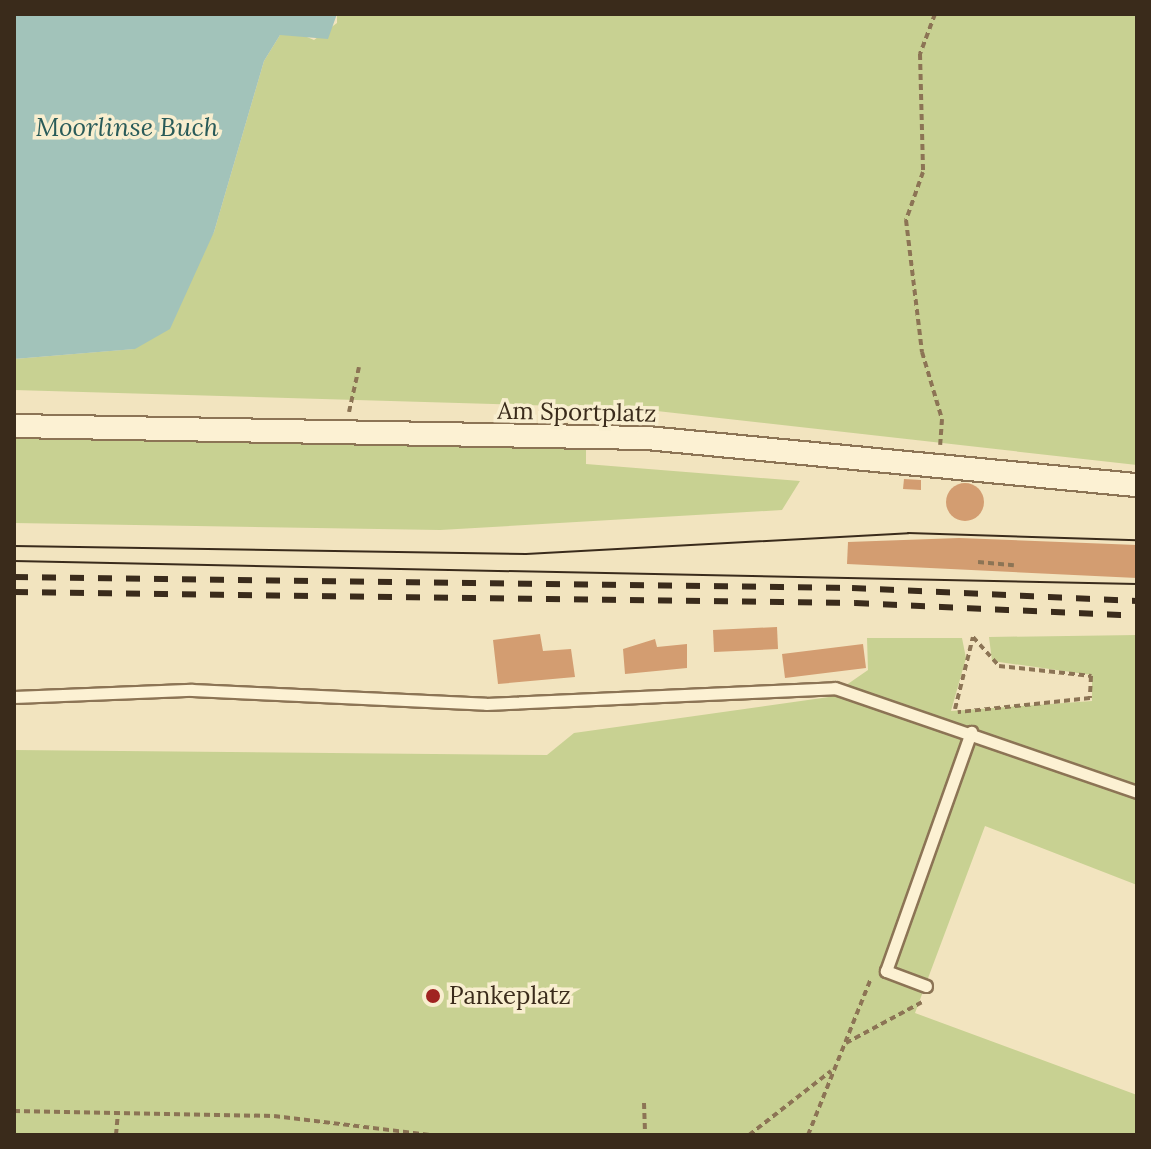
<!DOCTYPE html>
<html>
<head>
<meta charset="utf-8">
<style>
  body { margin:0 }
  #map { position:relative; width:1151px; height:1149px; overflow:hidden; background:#f2e4bf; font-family:Lora,serif }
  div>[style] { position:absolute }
  .green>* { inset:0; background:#c8d192 }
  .water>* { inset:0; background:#a2c3ba }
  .building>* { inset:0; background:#d39d71 }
  .round { border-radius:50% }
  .path>* { height:4px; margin-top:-2px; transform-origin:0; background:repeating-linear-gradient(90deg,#8c7455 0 6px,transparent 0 10px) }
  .roads { filter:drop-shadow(2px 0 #8c7455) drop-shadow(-2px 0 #8c7455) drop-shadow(0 2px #8c7455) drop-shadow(0 -2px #8c7455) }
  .lane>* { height:11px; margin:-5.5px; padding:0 5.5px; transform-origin:5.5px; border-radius:5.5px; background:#fcf1d3 }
  .street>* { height:22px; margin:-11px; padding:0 11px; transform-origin:11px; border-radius:11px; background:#fcf1d3 }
  .tram>* { height:2px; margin:-1px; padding:0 1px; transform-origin:1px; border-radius:1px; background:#3a2b1b }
  .rail>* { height:6px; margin-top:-3px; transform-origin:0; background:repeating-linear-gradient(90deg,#3a2b1b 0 14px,transparent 0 28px) }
  .dots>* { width:22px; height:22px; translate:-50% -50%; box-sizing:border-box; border:4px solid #f8eecf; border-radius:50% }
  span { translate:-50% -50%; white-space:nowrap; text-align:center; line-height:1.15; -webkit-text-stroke:7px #f8eecf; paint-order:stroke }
  .street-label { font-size:24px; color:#3a2b1b }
  .poi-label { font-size:24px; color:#3a2b1b }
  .left { translate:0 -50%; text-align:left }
  .water-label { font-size:26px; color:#295b59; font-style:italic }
  .frame { position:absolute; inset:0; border:16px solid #3a2b1b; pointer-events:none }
</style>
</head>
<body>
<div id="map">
  <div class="green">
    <div style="clip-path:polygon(337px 14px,1137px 14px,1137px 465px,630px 408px,14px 390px,14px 359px,134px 349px,214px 232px,264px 61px,280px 35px,293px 31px,314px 40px,337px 23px)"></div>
    <div style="clip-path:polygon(14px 434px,586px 447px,586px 464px,800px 481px,782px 510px,440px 530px,14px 523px)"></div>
    <div style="clip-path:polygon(1137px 635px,1137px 885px,985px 826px,915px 1013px,1137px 1095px,1137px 1135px,14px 1135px,14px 750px,547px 755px,574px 733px,829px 697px,868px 670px,867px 638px,962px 638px,966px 658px,951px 711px,1092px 701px,1092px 675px,992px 661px,989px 637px)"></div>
  </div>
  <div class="water">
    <div style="clip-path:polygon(14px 14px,337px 14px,328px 39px,280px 35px,264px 61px,214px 232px,170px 329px,135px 349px,14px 359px)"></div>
  </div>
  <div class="building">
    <div style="clip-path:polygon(904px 479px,921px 480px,921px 490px,903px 489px)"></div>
    <div class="round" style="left:946px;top:483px;width:38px;height:38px"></div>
    <div style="clip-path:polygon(959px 538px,1137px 545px,1137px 578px,847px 564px,848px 542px)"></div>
    <div style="clip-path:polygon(777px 627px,778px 649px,714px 652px,713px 630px)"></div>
    <div style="clip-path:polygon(540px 634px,543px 651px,571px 649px,575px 677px,498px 684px,493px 640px)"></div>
    <div style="clip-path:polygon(655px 639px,657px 647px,687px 644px,687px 668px,625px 674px,623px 649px)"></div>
    <div style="clip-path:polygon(863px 644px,866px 668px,785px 678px,782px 654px)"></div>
  </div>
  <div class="path">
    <div style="left:935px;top:14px;width:43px;rotate:110.6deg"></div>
    <div style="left:920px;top:54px;width:118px;rotate:88.5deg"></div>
    <div style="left:923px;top:172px;width:51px;rotate:109.5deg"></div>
    <div style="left:906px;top:220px;width:133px;rotate:83.1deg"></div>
    <div style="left:922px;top:352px;width:70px;rotate:73.4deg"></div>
    <div style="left:942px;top:419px;width:26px;rotate:94deg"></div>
    <div style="left:349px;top:412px;width:46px;rotate:-77.5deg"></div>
    <div style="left:978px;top:562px;width:36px;rotate:5deg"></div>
    <div style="left:955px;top:709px;width:74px;rotate:-76deg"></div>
    <div style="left:973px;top:637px;width:39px;rotate:48deg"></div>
    <div style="left:999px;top:666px;width:93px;rotate:6.2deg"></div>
    <div style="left:1091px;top:676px;width:22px;rotate:93deg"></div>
    <div style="left:1090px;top:698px;width:133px;rotate:173.9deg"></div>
    <div style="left:846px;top:1043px;width:86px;rotate:-28.3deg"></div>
    <div style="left:644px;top:1103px;width:32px;rotate:88deg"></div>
    <div style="left:14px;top:1111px;width:260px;rotate:1.1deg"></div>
    <div style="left:274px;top:1116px;width:157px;rotate:6.9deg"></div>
    <div style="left:116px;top:1135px;width:21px;rotate:-85deg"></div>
    <div style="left:749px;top:1135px;width:104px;rotate:-38deg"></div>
    <div style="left:808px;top:1135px;width:169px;rotate:-68.1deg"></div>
  </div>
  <div class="roads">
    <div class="lane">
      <div style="left:14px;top:697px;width:178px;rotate:-2.3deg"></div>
      <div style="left:192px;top:690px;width:294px;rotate:2.7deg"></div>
      <div style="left:486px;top:704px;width:349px;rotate:-2.6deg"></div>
      <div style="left:835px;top:688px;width:319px;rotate:19deg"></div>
      <div style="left:926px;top:986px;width:43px;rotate:-159.4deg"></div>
      <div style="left:886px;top:971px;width:254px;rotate:-70.4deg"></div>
    </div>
    <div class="street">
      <div style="left:14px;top:426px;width:633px;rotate:1.09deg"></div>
      <div style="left:647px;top:438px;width:492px;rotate:5.5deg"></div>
    </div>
  </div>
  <div class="tram">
    <div style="left:14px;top:546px;width:512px;rotate:0.9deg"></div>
    <div style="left:526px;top:554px;width:383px;rotate:-3.1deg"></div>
    <div style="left:908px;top:533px;width:229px;rotate:1.8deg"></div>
    <div style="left:14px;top:561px;width:1123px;rotate:1.17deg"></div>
  </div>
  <div class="rail">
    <div style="left:14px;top:577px;width:838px;rotate:0.75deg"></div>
    <div style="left:852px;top:588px;width:285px;rotate:2.6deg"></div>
    <div style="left:14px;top:592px;width:841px;rotate:0.75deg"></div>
    <div style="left:855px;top:603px;width:282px;rotate:2.6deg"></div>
  </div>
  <div class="dots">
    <div style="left:433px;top:996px;background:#a02320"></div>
  </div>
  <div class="street-label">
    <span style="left:577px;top:412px;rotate:1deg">Am Sportplatz</span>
  </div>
  <div class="poi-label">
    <span class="left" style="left:449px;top:996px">Pankeplatz</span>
  </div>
  <div class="water-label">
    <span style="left:127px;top:127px">Moorlinse Buch</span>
  </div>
  <div class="frame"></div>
</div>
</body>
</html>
